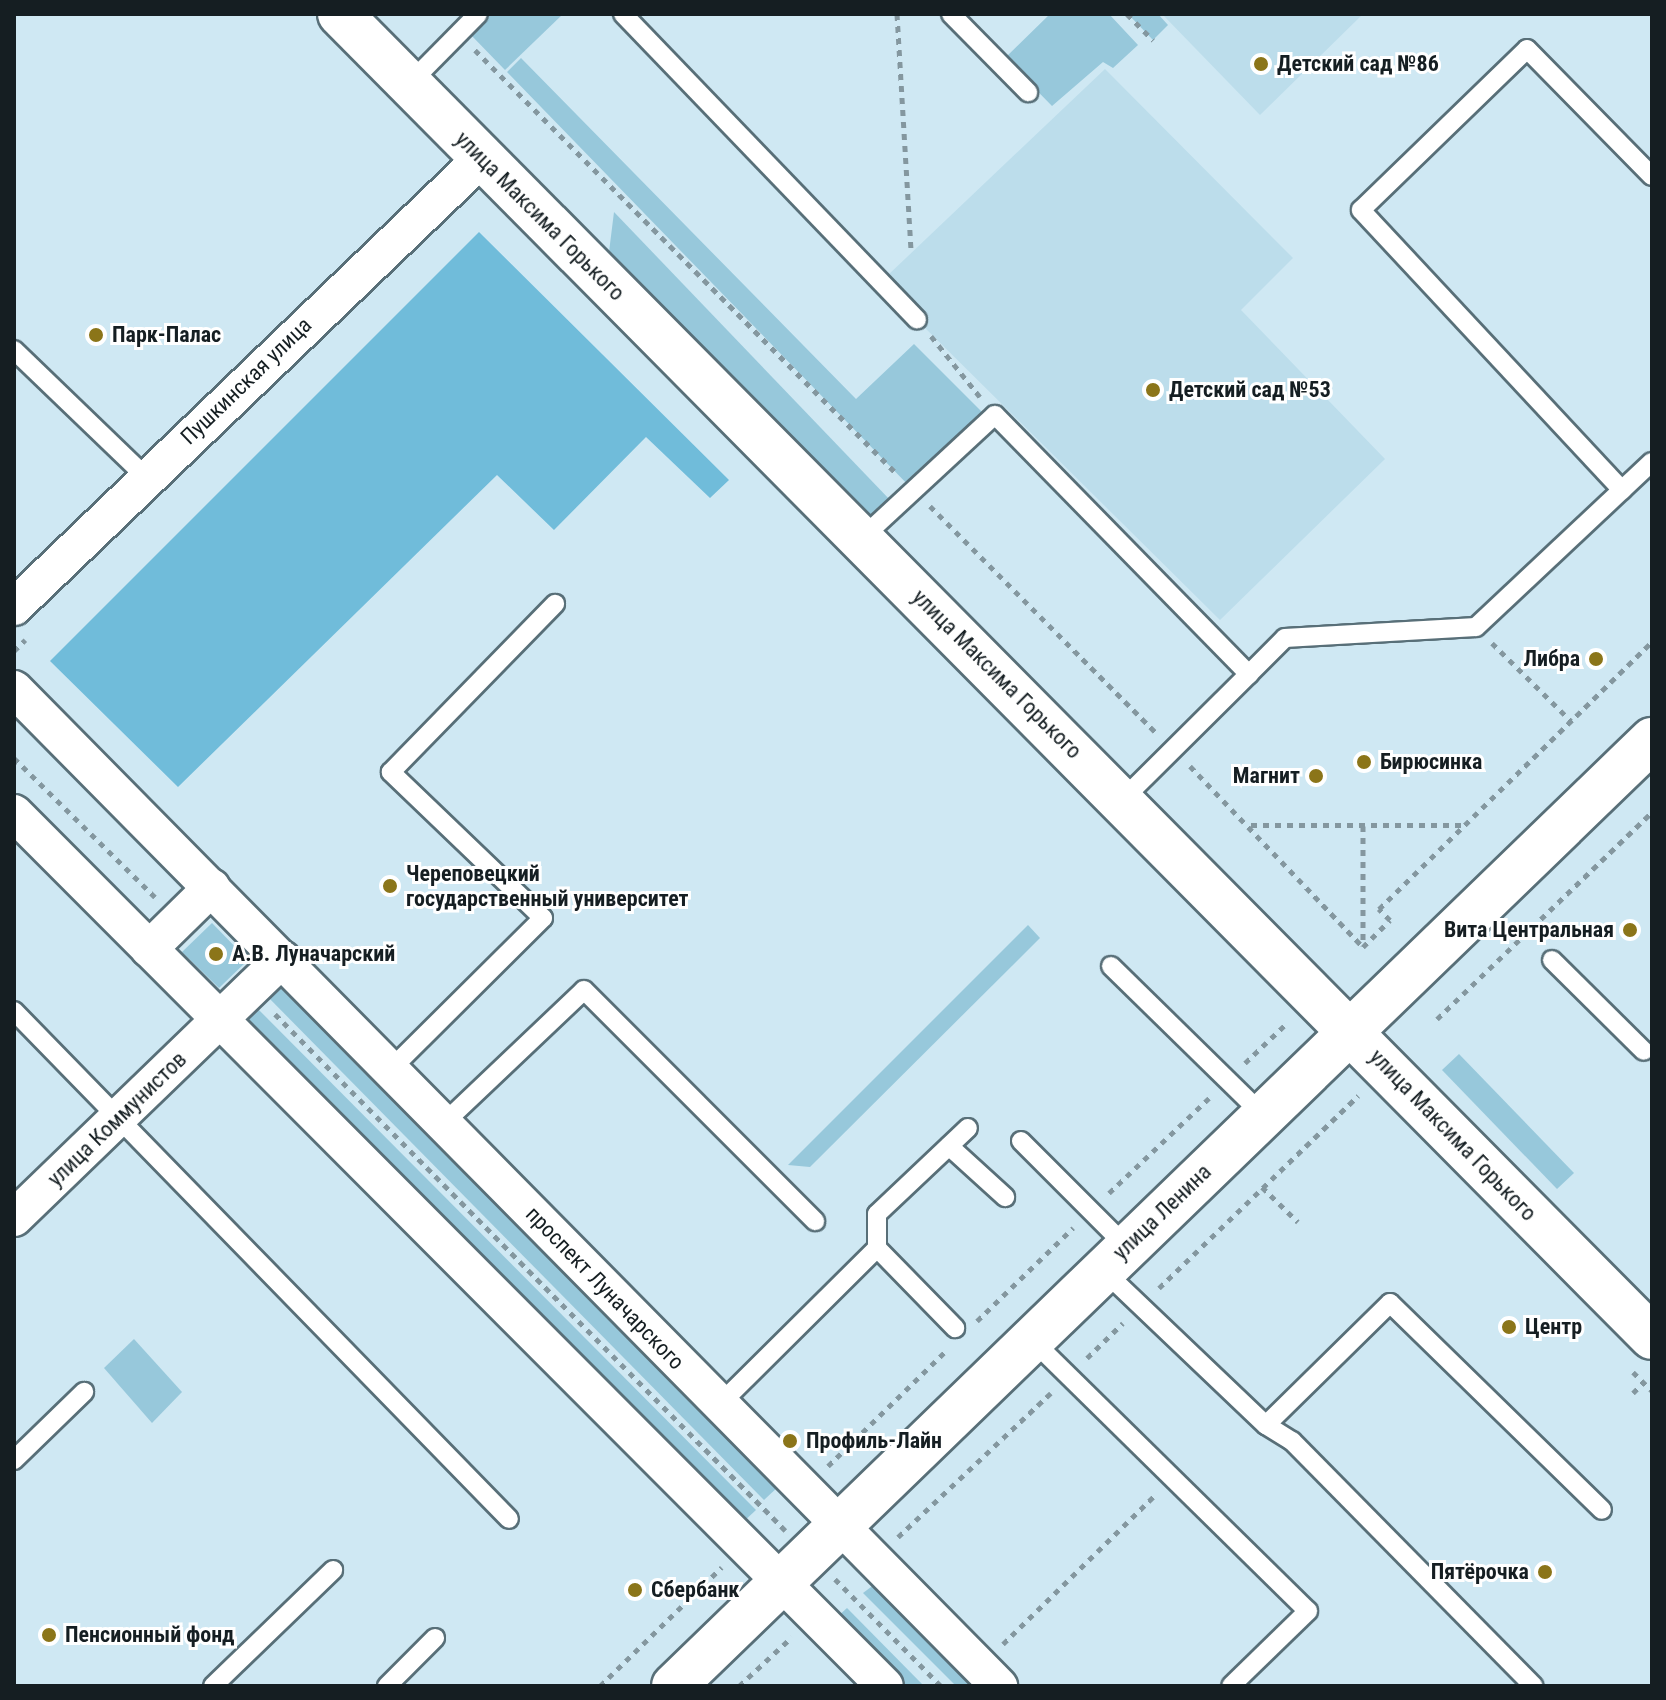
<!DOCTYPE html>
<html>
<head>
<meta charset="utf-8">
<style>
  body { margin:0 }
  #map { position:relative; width:1666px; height:1700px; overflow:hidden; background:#cfe8f3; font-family:"Roboto Condensed",sans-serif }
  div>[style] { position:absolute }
  .built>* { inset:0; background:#bcddeb }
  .green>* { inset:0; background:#97c8db }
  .forest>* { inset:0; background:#70bcda }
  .path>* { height:5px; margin-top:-2.5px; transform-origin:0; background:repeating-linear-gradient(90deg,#84979f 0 6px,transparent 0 12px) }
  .roads { filter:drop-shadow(2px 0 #586f78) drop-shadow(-2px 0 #586f78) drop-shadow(0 2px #586f78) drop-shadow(0 -2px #586f78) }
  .lane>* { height:18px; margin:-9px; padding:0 9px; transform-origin:9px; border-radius:9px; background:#fff }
  .street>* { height:36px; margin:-18px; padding:0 18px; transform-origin:18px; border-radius:18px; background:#fff }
  .secondary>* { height:44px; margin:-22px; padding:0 22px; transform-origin:22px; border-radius:22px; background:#fff }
  .dots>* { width:22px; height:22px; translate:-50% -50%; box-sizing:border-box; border:4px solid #fff; border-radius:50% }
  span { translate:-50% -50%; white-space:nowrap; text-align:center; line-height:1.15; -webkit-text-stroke:6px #fff; paint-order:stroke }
  .poi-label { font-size:22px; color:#151e22; font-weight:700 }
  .left { translate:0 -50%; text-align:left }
  .right { translate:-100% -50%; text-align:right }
  .street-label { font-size:22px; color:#151e22 }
  .frame { position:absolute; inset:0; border:16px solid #151e22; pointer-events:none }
</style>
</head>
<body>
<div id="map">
  <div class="built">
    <div style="clip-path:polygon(1162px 14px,1363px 14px,1260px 115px)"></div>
    <div style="clip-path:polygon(1105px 69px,1293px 258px,1241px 310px,1385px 459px,1220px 620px,917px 320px,887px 276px)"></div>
  </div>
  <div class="green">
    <div style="clip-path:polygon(491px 14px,563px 14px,505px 70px,470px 34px)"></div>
    <div style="clip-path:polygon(1050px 14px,1109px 14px,1138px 45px,1113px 68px,1103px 62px,1052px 106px,1005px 58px)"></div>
    <div style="clip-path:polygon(1128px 14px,1158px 14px,1168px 25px,1153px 40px)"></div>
    <div style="clip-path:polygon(521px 58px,856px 399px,914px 344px,985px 415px,913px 490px,507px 72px)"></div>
    <div style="clip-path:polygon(614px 212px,891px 501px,863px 520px,609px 252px)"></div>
    <div style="clip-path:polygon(212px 923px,248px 960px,219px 988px,182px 952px)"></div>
    <div style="clip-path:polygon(1028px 925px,1040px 938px,810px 1167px,788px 1165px)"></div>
    <div style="clip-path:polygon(284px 976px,780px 1485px,764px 1500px,265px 994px)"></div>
    <div style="clip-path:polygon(253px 1004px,756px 1510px,741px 1524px,238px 1021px)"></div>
    <div style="clip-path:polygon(1459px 1054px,1574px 1173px,1557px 1189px,1442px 1070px)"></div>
    <div style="clip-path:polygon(134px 1339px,182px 1392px,152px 1423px,104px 1368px)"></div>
    <div style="clip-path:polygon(879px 1581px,984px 1686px,956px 1686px,863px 1593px)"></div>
    <div style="clip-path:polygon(847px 1608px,924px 1686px,903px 1686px,836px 1618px)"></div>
  </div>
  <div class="forest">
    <div style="clip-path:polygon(479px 232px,729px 480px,710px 498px,646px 437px,554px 530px,497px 475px,178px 787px,50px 661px)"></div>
  </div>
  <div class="path">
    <div style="left:897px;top:14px;width:239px;rotate:86.6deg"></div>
    <div style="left:1127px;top:14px;width:37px;rotate:45deg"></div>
    <div style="left:475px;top:50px;width:598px;rotate:45.14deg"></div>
    <div style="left:931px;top:336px;width:78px;rotate:51.2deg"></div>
    <div style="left:930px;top:506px;width:322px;rotate:45.1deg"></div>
    <div style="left:1492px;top:643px;width:111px;rotate:44.6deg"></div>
    <div style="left:14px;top:651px;width:16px;rotate:-45deg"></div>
    <div style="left:14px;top:758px;width:198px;rotate:44.6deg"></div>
    <div style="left:1190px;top:766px;width:250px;rotate:46.3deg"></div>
    <div style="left:1251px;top:825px;width:213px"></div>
    <div style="left:1363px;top:826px;width:120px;rotate:90deg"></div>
    <div style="left:1363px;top:947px;width:38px;rotate:-45deg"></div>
    <div style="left:1390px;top:920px;width:16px;rotate:-135deg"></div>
    <div style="left:1379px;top:909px;width:382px;rotate:-44.4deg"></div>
    <div style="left:275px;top:1014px;width:726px;rotate:45.34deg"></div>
    <div style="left:1437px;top:1019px;width:298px;rotate:-43.9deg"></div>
    <div style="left:1245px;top:1063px;width:58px;rotate:-43.6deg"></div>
    <div style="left:1262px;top:1187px;width:50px;rotate:44.2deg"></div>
    <div style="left:1109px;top:1193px;width:138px;rotate:-43.5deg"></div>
    <div style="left:1159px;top:1288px;width:277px;rotate:-44deg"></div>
    <div style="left:977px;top:1321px;width:134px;rotate:-44.1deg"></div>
    <div style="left:1087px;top:1358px;width:50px;rotate:-44.2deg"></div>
    <div style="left:1633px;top:1372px;width:27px;rotate:45deg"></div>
    <div style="left:1633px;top:1393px;width:14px;rotate:-45deg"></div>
    <div style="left:828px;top:1466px;width:166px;rotate:-44.3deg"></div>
    <div style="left:898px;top:1537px;width:210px;rotate:-43.3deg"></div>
    <div style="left:835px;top:1579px;width:151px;rotate:45.3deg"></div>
    <div style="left:1003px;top:1644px;width:214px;rotate:-44.4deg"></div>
    <div style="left:600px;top:1686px;width:170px;rotate:-44.3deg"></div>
    <div style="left:739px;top:1686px;width:72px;rotate:-42.8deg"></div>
  </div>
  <div class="roads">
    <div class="lane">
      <div style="left:623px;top:14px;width:424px;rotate:46.1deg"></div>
      <div style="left:951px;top:14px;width:110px;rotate:45.4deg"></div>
      <div style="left:409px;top:84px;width:98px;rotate:-45.4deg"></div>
      <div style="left:14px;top:350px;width:183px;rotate:43.9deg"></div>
      <div style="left:1622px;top:490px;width:383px;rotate:-133deg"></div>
      <div style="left:1361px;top:210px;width:231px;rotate:-44.1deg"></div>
      <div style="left:1527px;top:49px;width:178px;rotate:45.5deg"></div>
      <div style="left:862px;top:538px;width:181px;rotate:-42.8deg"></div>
      <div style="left:995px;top:415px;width:363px;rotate:45.6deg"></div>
      <div style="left:1249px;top:674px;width:179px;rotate:135.2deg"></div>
      <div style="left:1249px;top:674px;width:51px;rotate:-45deg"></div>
      <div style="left:1285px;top:638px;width:191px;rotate:-3.3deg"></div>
      <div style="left:1476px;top:627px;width:241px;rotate:-43.2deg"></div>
      <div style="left:1552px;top:960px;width:129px;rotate:44.7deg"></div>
      <div style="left:1111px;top:966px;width:213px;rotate:44.4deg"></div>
      <div style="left:14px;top:1011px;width:709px;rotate:45.74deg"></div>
      <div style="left:391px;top:1069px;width:214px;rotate:-44.8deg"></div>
      <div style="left:543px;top:918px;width:211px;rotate:-136.2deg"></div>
      <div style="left:391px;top:772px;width:235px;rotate:-45.7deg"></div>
      <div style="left:444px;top:1123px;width:193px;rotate:-43.5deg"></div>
      <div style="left:584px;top:990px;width:327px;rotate:45deg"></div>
      <div style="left:1021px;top:1141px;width:150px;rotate:45deg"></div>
      <div style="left:949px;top:1146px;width:76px;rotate:42.3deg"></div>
      <div style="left:877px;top:1248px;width:34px;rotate:-90deg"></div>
      <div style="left:877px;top:1214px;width:125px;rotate:-43.4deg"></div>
      <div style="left:1103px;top:1270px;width:225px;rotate:43.6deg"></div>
      <div style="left:1266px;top:1425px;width:31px;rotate:32deg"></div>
      <div style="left:1292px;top:1441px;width:344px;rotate:45.4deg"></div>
      <div style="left:1031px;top:1339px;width:388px;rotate:44.5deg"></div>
      <div style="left:1308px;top:1611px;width:107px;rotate:135.8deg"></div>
      <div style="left:719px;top:1405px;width:223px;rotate:-44.8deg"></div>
      <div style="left:877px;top:1248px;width:112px;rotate:45.7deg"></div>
      <div style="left:1266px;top:1425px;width:174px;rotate:-44.5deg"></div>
      <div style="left:1390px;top:1303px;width:296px;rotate:44.3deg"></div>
      <div style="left:14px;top:1460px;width:98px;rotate:-44.2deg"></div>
      <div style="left:213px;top:1686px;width:167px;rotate:-44deg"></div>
      <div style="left:387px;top:1686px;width:68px;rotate:-45deg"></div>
    </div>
    <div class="street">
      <div style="left:14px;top:607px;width:649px;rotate:-43.81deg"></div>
      <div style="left:14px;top:689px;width:1402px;rotate:45.35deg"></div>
      <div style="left:14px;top:813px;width:1233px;rotate:45.07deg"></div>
      <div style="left:149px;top:949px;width:88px;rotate:-44.5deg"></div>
      <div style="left:14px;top:1218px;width:373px;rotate:-44deg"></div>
    </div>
    <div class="secondary">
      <div style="left:340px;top:14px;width:1863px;rotate:45.24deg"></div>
      <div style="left:674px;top:1686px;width:1361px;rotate:-44.05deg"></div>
    </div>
  </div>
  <div class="dots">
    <div style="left:1261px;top:64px;background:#8b7519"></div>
    <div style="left:96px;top:335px;background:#8b7519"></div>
    <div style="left:1153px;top:390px;background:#8b7519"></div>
    <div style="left:1596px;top:659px;background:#8b7519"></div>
    <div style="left:1364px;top:762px;background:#8b7519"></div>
    <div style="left:1316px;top:776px;background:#8b7519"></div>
    <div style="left:390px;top:886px;background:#8b7519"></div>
    <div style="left:1630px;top:930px;background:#8b7519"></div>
    <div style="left:216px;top:954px;background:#8b7519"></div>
    <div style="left:1509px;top:1327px;background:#8b7519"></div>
    <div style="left:790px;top:1441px;background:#8b7519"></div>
    <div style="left:1545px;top:1572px;background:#8b7519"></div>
    <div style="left:635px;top:1590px;background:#8b7519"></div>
    <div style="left:49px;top:1635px;background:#8b7519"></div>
  </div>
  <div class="poi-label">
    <span class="left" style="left:1277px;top:64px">Детский сад №86</span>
    <span class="left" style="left:112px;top:335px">Парк-Палас</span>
    <span class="left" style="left:1169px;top:390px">Детский сад №53</span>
    <span class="right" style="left:1580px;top:659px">Либра</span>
    <span class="left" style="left:1380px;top:762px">Бирюсинка</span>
    <span class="right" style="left:1300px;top:776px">Магнит</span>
    <span class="left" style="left:406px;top:886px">Череповецкий<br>государственный университет</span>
    <span class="right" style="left:1614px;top:930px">Вита Центральная</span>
    <span class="left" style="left:232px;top:954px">А.В. Луначарский</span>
    <span class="left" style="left:1525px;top:1327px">Центр</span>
    <span class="left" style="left:806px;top:1441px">Профиль-Лайн</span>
    <span class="right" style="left:1529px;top:1572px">Пятёрочка</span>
    <span class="left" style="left:651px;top:1590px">Сбербанк</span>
    <span class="left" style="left:65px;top:1635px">Пенсионный фонд</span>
  </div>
  <div class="street-label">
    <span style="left:540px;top:216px;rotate:45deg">улица Максима Горького</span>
    <span style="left:246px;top:381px;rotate:-44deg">Пушкинская улица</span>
    <span style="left:997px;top:674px;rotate:45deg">улица Максима Горького</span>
    <span style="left:117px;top:1119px;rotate:-44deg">улица Коммунистов</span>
    <span style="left:1453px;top:1135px;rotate:46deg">улица Максима Горького</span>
    <span style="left:1162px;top:1212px;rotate:-44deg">улица Ленина</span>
    <span style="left:605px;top:1288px;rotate:46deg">проспект Луначарского</span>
  </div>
  <div class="frame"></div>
</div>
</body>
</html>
